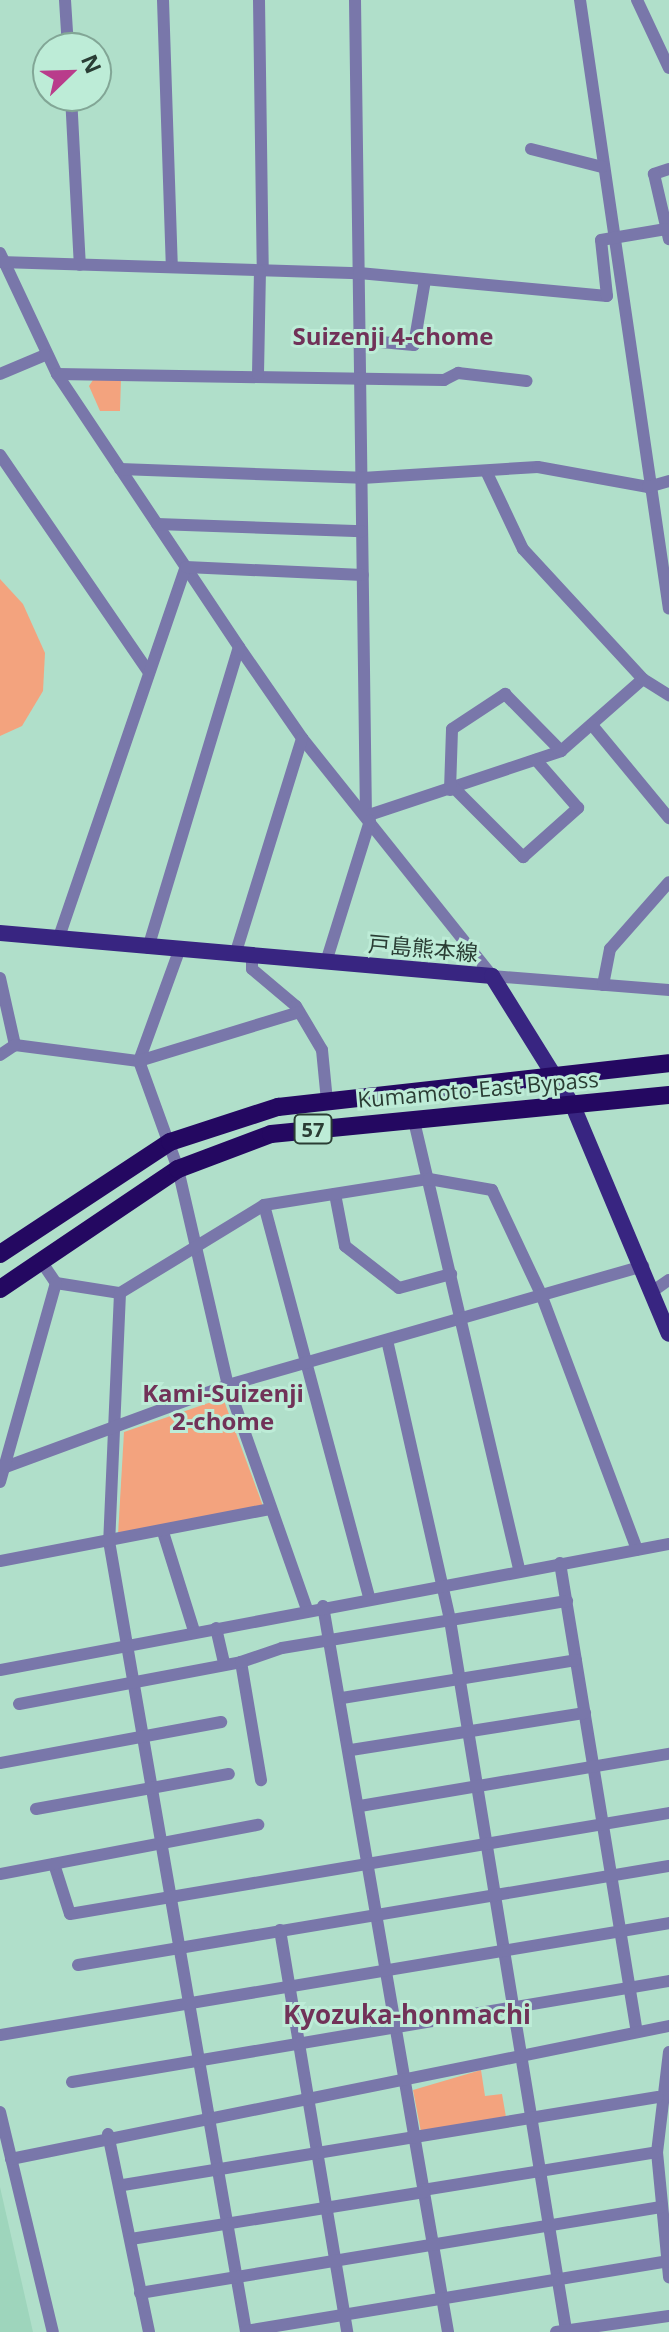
<!DOCTYPE html>
<html>
<head>
<meta charset="utf-8">
<style>
  body { margin:0 }
  #map { position:relative; width:669px; height:2332px; overflow:hidden; background:#b0dfca; font-family:"Open Sans","Noto Sans JP",sans-serif }
  div>[style] { position:absolute }
  .built>* { inset:0; background:#9ed5bc }
  .green>* { inset:0; background:#f3a37e }
  .minor>* { height:12px; margin:-6px; padding:0 6px; transform-origin:6px; border-radius:6px; background:#7977aa }
  .major>* { height:16px; margin:-8px; padding:0 8px; transform-origin:8px; border-radius:8px; background:#382581 }
  .highway>* { height:18px; margin:-9px; padding:0 9px; transform-origin:9px; border-radius:9px; background:#240861 }
  span { translate:-50% -50%; white-space:nowrap; text-align:center; line-height:1.15; -webkit-text-stroke:6px #bdecd7; paint-order:stroke }
  .shield-label span { padding:2px 6px; background:#bdecd7; border:2px solid; border-radius:6px; -webkit-text-stroke-width:0 }
  .shield-label { font-size:20px; color:#2a3d34; font-weight:700 }
  .street-label { font-size:22px; color:#2a3d34 }
  .neighbourhood-label { font-size:24px; color:#713258; font-weight:700 }
  .quarter-label { font-size:26px; color:#713258; font-weight:700 }
  .north { position:absolute; left:32px; top:32px; width:80px; height:80px; box-sizing:border-box; background:#bdecd7; border:2px solid #82a696; border-radius:50%; rotate:67deg; font-size:22px; font-weight:700; line-height:32px; text-align:center; color:#2a3d34 }
  .north::after { content:''; display:block; margin:auto; width:28px; height:36px; background:#b93c8b; clip-path:polygon(50% 0,100% 100%,50% 72%,0 100%) }
</style>
</head>
<body>
<div id="map">
  <div class="built">
    <div style="clip-path:polygon(0 2187px,33px 2332px,0 2332px)"></div>
  </div>
  <div class="green">
    <div style="clip-path:polygon(95px 377px,121px 378px,120px 411px,100px 411px,89px 386px)"></div>
    <div style="clip-path:polygon(0 579px,23px 604px,45px 653px,43px 691px,22px 726px,0 736px)"></div>
    <div style="clip-path:polygon(223px 1398px,263px 1506px,118px 1535px,124px 1432px)"></div>
    <div style="clip-path:polygon(481px 2070px,485px 2096px,502px 2094px,506px 2117px,421px 2132px,413px 2090px)"></div>
  </div>
  <div class="minor">
    <div style="left:65px;top:0;width:48px;rotate:86.4deg"></div>
    <div style="left:163px;top:0;width:267px;rotate:88.1deg"></div>
    <div style="left:259px;top:0;width:271px;rotate:89.2deg"></div>
    <div style="left:355px;top:0;width:816px;rotate:89.23deg"></div>
    <div style="left:366px;top:816px;width:206px;rotate:-18.4deg"></div>
    <div style="left:561px;top:751px;width:109px;rotate:-41.3deg"></div>
    <div style="left:580px;top:0;width:615px;rotate:81.69deg"></div>
    <div style="left:637px;top:0;width:75px;rotate:64.8deg"></div>
    <div style="left:71px;top:96px;width:169px;rotate:87deg"></div>
    <div style="left:531px;top:149px;width:73px;rotate:14.2deg"></div>
    <div style="left:669px;top:169px;width:16px;rotate:162deg"></div>
    <div style="left:654px;top:174px;width:67px;rotate:77deg"></div>
    <div style="left:0;top:253px;width:134px;rotate:64.8deg"></div>
    <div style="left:57px;top:374px;width:328px;rotate:56.3deg"></div>
    <div style="left:239px;top:647px;width:111px;rotate:55.3deg"></div>
    <div style="left:302px;top:738px;width:305px;rotate:51.4deg"></div>
    <div style="left:492px;top:976px;width:178px;rotate:4.5deg"></div>
    <div style="left:0;top:262px;width:359px;rotate:1.8deg"></div>
    <div style="left:359px;top:273px;width:249px;rotate:5.3deg"></div>
    <div style="left:607px;top:296px;width:56px;rotate:-96.1deg"></div>
    <div style="left:601px;top:240px;width:66px;rotate:-9.6deg"></div>
    <div style="left:370px;top:341px;width:44px;rotate:5.2deg"></div>
    <div style="left:414px;top:345px;width:66px;rotate:-80.4deg"></div>
    <div style="left:0;top:374px;width:49px;rotate:-22.9deg"></div>
    <div style="left:57px;top:374px;width:387px;rotate:0.9deg"></div>
    <div style="left:444px;top:380px;width:16px;rotate:-27deg"></div>
    <div style="left:458px;top:373px;width:69px;rotate:6.6deg"></div>
    <div style="left:258px;top:374px;width:103px;rotate:-88.9deg"></div>
    <div style="left:0;top:455px;width:262px;rotate:55.6deg"></div>
    <div style="left:120px;top:469px;width:242px;rotate:2.1deg"></div>
    <div style="left:362px;top:478px;width:176px;rotate:-3.6deg"></div>
    <div style="left:538px;top:467px;width:112px;rotate:10.3deg"></div>
    <div style="left:648px;top:487px;width:22px;rotate:-16deg"></div>
    <div style="left:487px;top:473px;width:84px;rotate:64.7deg"></div>
    <div style="left:523px;top:549px;width:177px;rotate:47.3deg"></div>
    <div style="left:643px;top:679px;width:31px;rotate:32deg"></div>
    <div style="left:157px;top:524px;width:205px;rotate:2deg"></div>
    <div style="left:592px;top:725px;width:121px;rotate:50.4deg"></div>
    <div style="left:454px;top:788px;width:98px;rotate:45deg"></div>
    <div style="left:523px;top:857px;width:74px;rotate:-41.7deg"></div>
    <div style="left:578px;top:808px;width:64px;rotate:-131.2deg"></div>
    <div style="left:450px;top:790px;width:61px;rotate:-88.1deg"></div>
    <div style="left:452px;top:729px;width:64px;rotate:-33.4deg"></div>
    <div style="left:505px;top:694px;width:80px;rotate:45.5deg"></div>
    <div style="left:59px;top:937px;width:391px;rotate:-71.1deg"></div>
    <div style="left:186px;top:567px;width:177px;rotate:2.6deg"></div>
    <div style="left:148px;top:948px;width:314px;rotate:-73.2deg"></div>
    <div style="left:179px;top:951px;width:117px;rotate:110deg"></div>
    <div style="left:139px;top:1061px;width:115px;rotate:70.1deg"></div>
    <div style="left:178px;top:1169px;width:222px;rotate:77deg"></div>
    <div style="left:228px;top:1385px;width:238px;rotate:70.6deg"></div>
    <div style="left:235px;top:955px;width:227px;rotate:-72.8deg"></div>
    <div style="left:252px;top:957px;width:12px;rotate:90deg"></div>
    <div style="left:252px;top:969px;width:57px;rotate:40.1deg"></div>
    <div style="left:296px;top:1006px;width:51px;rotate:59.4deg"></div>
    <div style="left:322px;top:1050px;width:51px;rotate:84.4deg"></div>
    <div style="left:326px;top:962px;width:148px;rotate:-72.7deg"></div>
    <div style="left:0;top:978px;width:69px;rotate:77.4deg"></div>
    <div style="left:15px;top:1045px;width:125px;rotate:7.4deg"></div>
    <div style="left:139px;top:1061px;width:167px;rotate:-17deg"></div>
    <div style="left:603px;top:985px;width:37px;rotate:-79deg"></div>
    <div style="left:610px;top:949px;width:89px;rotate:-48.6deg"></div>
    <div style="left:0;top:1055px;width:18px;rotate:-34deg"></div>
    <div style="left:414px;top:1121px;width:461px;rotate:76.8deg"></div>
    <div style="left:335px;top:1194px;width:53px;rotate:79.1deg"></div>
    <div style="left:345px;top:1246px;width:68px;rotate:37.9deg"></div>
    <div style="left:399px;top:1288px;width:54px;rotate:-15.1deg"></div>
    <div style="left:264px;top:1205px;width:406px;rotate:75deg"></div>
    <div style="left:41px;top:1261px;width:27px;rotate:56deg"></div>
    <div style="left:56px;top:1283px;width:65px;rotate:8.9deg"></div>
    <div style="left:120px;top:1293px;width:169px;rotate:-31.4deg"></div>
    <div style="left:264px;top:1205px;width:167px;rotate:-9deg"></div>
    <div style="left:429px;top:1179px;width:64px;rotate:9.9deg"></div>
    <div style="left:492px;top:1190px;width:115px;rotate:64.8deg"></div>
    <div style="left:541px;top:1294px;width:273px;rotate:69.4deg"></div>
    <div style="left:653px;top:1291px;width:19px;rotate:-35deg"></div>
    <div style="left:120px;top:1293px;width:248px;rotate:92.5deg"></div>
    <div style="left:109px;top:1541px;width:803px;rotate:80.17deg"></div>
    <div style="left:387px;top:1340px;width:287px;rotate:77.3deg"></div>
    <div style="left:450px;top:1620px;width:719px;rotate:80.72deg"></div>
    <div style="left:0;top:1469px;width:243px;rotate:-20.2deg"></div>
    <div style="left:228px;top:1385px;width:432px;rotate:-16deg"></div>
    <div style="left:0;top:1482px;width:207px;rotate:-74.3deg"></div>
    <div style="left:163px;top:1532px;width:104px;rotate:72.6deg"></div>
    <div style="left:0;top:1561px;width:276px;rotate:-10.9deg"></div>
    <div style="left:560px;top:1563px;width:474px;rotate:80.7deg"></div>
    <div style="left:323px;top:1606px;width:737px;rotate:80.23deg"></div>
    <div style="left:216px;top:1628px;width:37px;rotate:77deg"></div>
    <div style="left:241px;top:1662px;width:120px;rotate:80.4deg"></div>
    <div style="left:0;top:1670px;width:681px;rotate:-10.67deg"></div>
    <div style="left:342px;top:1698px;width:237px;rotate:-9.2deg"></div>
    <div style="left:19px;top:1704px;width:226px;rotate:-10.7deg"></div>
    <div style="left:241px;top:1662px;width:43px;rotate:-18.9deg"></div>
    <div style="left:282px;top:1648px;width:289px;rotate:-9.4deg"></div>
    <div style="left:351px;top:1750px;width:237px;rotate:-9deg"></div>
    <div style="left:0;top:1763px;width:225px;rotate:-10.5deg"></div>
    <div style="left:360px;top:1806px;width:313px;rotate:-9.6deg"></div>
    <div style="left:36px;top:1809px;width:196px;rotate:-10.3deg"></div>
    <div style="left:54px;top:1864px;width:52px;rotate:72.3deg"></div>
    <div style="left:70px;top:1914px;width:607px;rotate:-9.57deg"></div>
    <div style="left:0;top:1874px;width:263px;rotate:-10.8deg"></div>
    <div style="left:280px;top:1930px;width:408px;rotate:80.5deg"></div>
    <div style="left:78px;top:1965px;width:599px;rotate:-9.51deg"></div>
    <div style="left:0;top:2035px;width:678px;rotate:-9.5deg"></div>
    <div style="left:669px;top:2052px;width:101px;rotate:96.8deg"></div>
    <div style="left:657px;top:2152px;width:126px;rotate:84.5deg"></div>
    <div style="left:72px;top:2082px;width:605px;rotate:-9.6deg"></div>
    <div style="left:0;top:2112px;width:226px;rotate:76.5deg"></div>
    <div style="left:108px;top:2134px;width:202px;rotate:78.3deg"></div>
    <div style="left:11px;top:2159px;width:671px;rotate:-11.43deg"></div>
    <div style="left:123px;top:2185px;width:542px;rotate:-9.34deg"></div>
    <div style="left:423px;top:2190px;width:237px;rotate:-9.2deg"></div>
    <div style="left:131px;top:2239px;width:297px;rotate:-9.1deg"></div>
    <div style="left:140px;top:2293px;width:528px;rotate:-9.37deg"></div>
    <div style="left:246px;top:2331px;width:427px;rotate:-9.4deg"></div>
    <div style="left:556px;top:2332px;width:114px;rotate:-8.1deg"></div>
  </div>
  <div class="major">
    <div style="left:0;top:933px;width:494px;rotate:5deg"></div>
    <div style="left:492px;top:976px;width:153px;rotate:58.1deg"></div>
    <div style="left:573px;top:1106px;width:247px;rotate:67.2deg"></div>
  </div>
  <div class="highway">
    <div style="left:0;top:1254px;width:204px;rotate:-33.4deg"></div>
    <div style="left:170px;top:1142px;width:114px;rotate:-18deg"></div>
    <div style="left:278px;top:1107px;width:393px;rotate:-6.4deg"></div>
    <div style="left:0;top:1289px;width:215px;rotate:-34deg"></div>
    <div style="left:178px;top:1169px;width:99px;rotate:-20.6deg"></div>
    <div style="left:271px;top:1134px;width:400px;rotate:-5.6deg"></div>
  </div>
  <div class="shield-label">
    <span style="left:313px;top:1129px">57</span>
  </div>
  <div class="street-label">
    <span style="left:423px;top:948px;rotate:5deg">戸島熊本線</span>
    <span style="left:478px;top:1089px;rotate:-5deg">Kumamoto-East Bypass</span>
  </div>
  <div class="neighbourhood-label">
    <span style="left:393px;top:336px">Suizenji 4-chome</span>
    <span style="left:223px;top:1407px">Kami-Suizenji<br>2-chome</span>
  </div>
  <div class="quarter-label">
    <span style="left:407px;top:2015px">Kyozuka-honmachi</span>
  </div>
  <div class="north">N</div>
</div>
</body>
</html>
